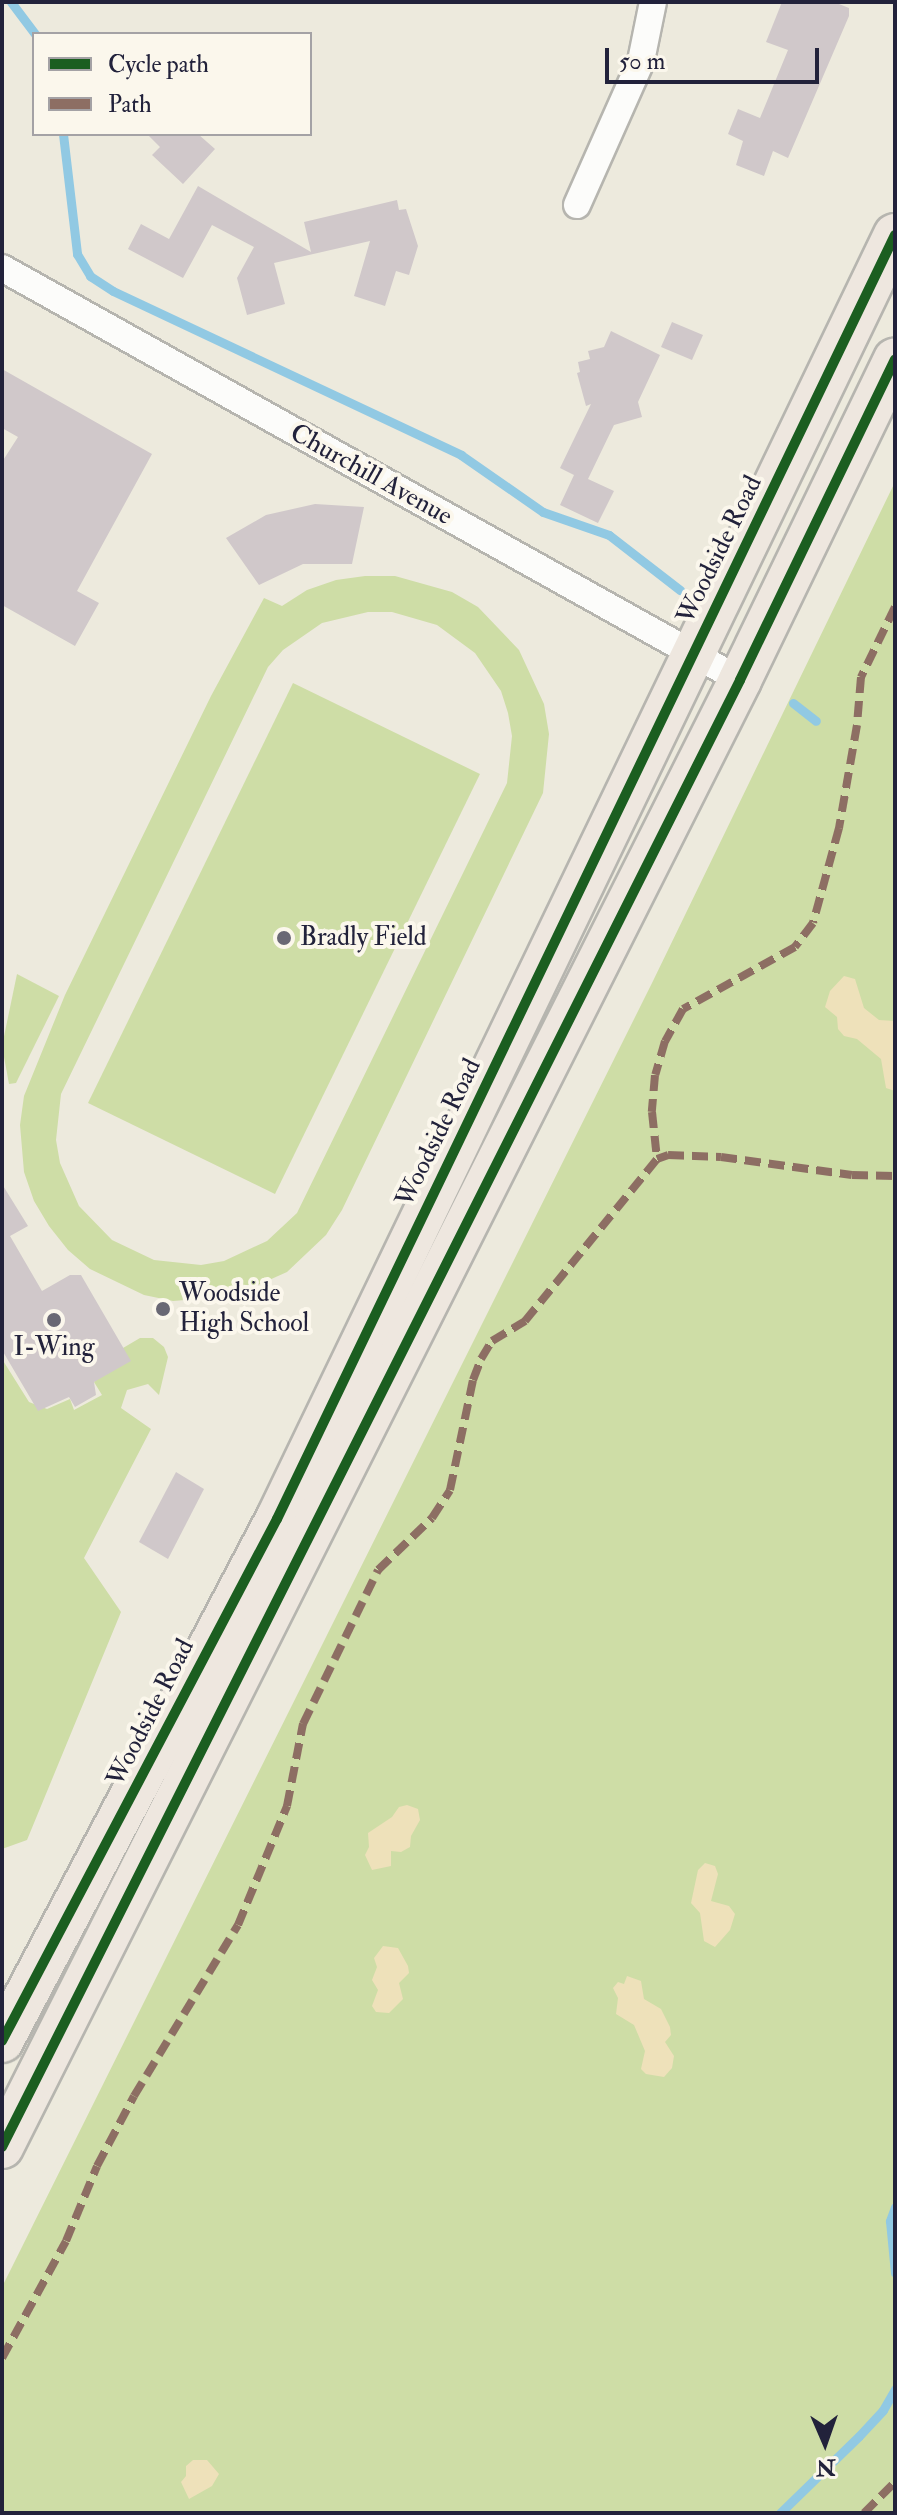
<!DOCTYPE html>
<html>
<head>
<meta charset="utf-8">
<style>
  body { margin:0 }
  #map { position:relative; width:897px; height:2515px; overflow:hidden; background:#edeadd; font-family:"IM FELL Double Pica",serif }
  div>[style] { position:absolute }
  .green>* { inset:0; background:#cedda6 }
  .sand>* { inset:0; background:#eee1ba }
  .stream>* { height:9px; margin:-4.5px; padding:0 4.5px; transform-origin:4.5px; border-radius:4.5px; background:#91c9e3 }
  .building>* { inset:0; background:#d0c8ca }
  .roads { filter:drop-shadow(2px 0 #b6b5af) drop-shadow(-2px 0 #b6b5af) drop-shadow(0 2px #b6b5af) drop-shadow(0 -2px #b6b5af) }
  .minor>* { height:26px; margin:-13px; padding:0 13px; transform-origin:13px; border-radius:13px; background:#fcfcfa }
  .primary>* { height:42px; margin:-21px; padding:0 21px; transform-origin:21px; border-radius:21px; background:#eee7df }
  .quiet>* { height:8px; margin-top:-4px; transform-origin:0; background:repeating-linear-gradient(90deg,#8d6e63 0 16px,transparent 0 24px) }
  .cycleway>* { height:10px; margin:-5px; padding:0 5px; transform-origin:5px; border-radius:5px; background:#1b5e20 }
  .dots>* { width:22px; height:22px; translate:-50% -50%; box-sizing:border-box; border:4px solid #fbf7ec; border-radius:50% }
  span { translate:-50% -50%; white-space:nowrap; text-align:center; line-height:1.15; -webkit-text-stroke:8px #fbf7ec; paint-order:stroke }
  .street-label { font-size:26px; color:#22223b }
  .poi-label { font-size:26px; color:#22223b }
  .left { translate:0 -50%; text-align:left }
  .frame { position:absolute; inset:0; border:4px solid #22223b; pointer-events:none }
  .legend { position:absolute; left:32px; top:32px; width:280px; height:104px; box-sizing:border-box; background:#fbf7ec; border:2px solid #a4a2a5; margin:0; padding:10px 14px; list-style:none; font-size:24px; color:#22223b }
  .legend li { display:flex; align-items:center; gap:16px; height:40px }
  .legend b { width:40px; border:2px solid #a4a2a5 }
  .north { position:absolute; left:785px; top:2403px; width:80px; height:80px; -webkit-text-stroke:6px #fbf7ec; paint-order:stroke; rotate:178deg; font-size:22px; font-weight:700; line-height:32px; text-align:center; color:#22223b }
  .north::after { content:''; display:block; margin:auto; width:28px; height:36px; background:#22223b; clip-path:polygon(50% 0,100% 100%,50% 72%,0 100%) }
  .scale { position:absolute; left:605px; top:48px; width:214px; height:36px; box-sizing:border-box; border:4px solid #22223b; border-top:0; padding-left:10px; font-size:24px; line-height:28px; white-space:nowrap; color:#22223b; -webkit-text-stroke:6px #fbf7ec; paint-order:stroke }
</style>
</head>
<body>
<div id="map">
  <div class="green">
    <div style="clip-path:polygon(895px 482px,895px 2513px,2px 2513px,2px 2287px,653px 981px)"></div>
    <div style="clip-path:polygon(evenodd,365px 576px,395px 576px,452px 592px,478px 607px,519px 650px,544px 704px,549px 734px,543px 793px,342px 1210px,326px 1235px,287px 1272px,233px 1296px,173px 1301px,144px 1295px,90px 1269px,68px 1250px,49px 1226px,34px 1201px,24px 1172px,20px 1125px,24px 1096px,65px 995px,211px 696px,264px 598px,282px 606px,307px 590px,336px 580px,365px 576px,368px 612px,392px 612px,437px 625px,475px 653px,501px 691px,508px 713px,512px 736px,507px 783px,297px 1213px,267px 1241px,224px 1261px,201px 1265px,154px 1260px,112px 1240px,79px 1206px,60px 1163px,56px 1140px,61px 1094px,268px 667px,283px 650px,322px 623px,368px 612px)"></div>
    <div style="clip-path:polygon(293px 683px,480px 774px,275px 1194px,88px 1103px)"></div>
    <div style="clip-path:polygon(17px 974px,59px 996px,16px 1083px,9px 1084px,2px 1046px)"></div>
    <div style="clip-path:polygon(140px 1338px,153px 1338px,164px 1347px,168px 1357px,159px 1395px,148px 1384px,127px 1390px,121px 1408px,151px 1429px,84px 1558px,121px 1612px,27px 1840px,2px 1849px,2px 1359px,29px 1402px,47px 1409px,70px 1399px,74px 1410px,102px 1395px,94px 1382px,123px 1348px)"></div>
  </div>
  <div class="sand">
    <div style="clip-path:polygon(844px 976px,855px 979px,864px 1008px,879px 1020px,895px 1021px,895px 1091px,886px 1088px,881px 1059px,857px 1039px,844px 1036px,838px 1029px,837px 1017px,825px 1007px,830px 991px)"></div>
    <div style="clip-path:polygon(407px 1805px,418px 1809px,420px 1820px,411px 1836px,410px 1847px,401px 1852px,391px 1851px,391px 1866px,372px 1870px,365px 1855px,369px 1847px,368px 1833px,392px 1817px,399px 1807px)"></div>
    <div style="clip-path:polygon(705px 1863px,715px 1866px,718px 1874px,711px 1901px,729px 1906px,735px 1914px,730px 1930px,715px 1947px,704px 1941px,700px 1913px,691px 1903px,698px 1870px)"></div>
    <div style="clip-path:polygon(383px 1946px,398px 1948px,408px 1966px,409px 1973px,399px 1983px,403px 1999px,389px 2013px,376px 2012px,372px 2006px,378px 1990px,372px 1980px,377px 1967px,374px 1958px)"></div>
    <div style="clip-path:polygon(627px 1976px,641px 1981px,644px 1999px,661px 2009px,670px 2027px,671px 2035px,665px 2042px,674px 2056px,672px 2068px,664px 2077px,646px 2074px,641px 2069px,645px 2051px,634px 2025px,616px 2014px,618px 1998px,613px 1988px,618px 1982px,624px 1984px)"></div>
    <div style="clip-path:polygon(193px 2460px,207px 2460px,219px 2474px,212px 2486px,189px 2499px,181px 2482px,186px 2476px,186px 2466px)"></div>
  </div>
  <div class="stream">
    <div style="left:11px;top:2px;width:40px;rotate:53deg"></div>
    <div style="left:63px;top:134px;width:121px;rotate:83.3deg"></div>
    <div style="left:77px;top:254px;width:26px;rotate:59deg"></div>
    <div style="left:90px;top:276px;width:27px;rotate:33deg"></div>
    <div style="left:113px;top:291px;width:385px;rotate:25.2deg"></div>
    <div style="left:461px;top:455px;width:100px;rotate:34.8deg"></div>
    <div style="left:543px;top:512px;width:70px;rotate:19.2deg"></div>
    <div style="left:609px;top:535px;width:90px;rotate:37.8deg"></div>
    <div style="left:793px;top:703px;width:29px;rotate:38deg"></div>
    <div style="left:895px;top:2207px;width:15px;rotate:110deg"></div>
    <div style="left:890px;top:2221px;width:52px;rotate:84.5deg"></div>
    <div style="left:780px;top:2513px;width:110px;rotate:-44.3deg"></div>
    <div style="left:859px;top:2436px;width:35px;rotate:-47deg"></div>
    <div style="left:883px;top:2410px;width:24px;rotate:-60deg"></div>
  </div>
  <div class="building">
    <div style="clip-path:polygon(782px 2px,834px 2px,849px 8px,849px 16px,788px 158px,773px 151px,764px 176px,736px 165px,743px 141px,728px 134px,738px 109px,760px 118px,788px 50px,766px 42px)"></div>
    <div style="clip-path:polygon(147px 134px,198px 134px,215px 149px,183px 184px,152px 155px,160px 147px)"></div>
    <div style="clip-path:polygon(198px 186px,311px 252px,304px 222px,397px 200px,399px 210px,406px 209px,418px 246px,409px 275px,396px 271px,385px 306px,354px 296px,370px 241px,274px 263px,285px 304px,247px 315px,237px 278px,254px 247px,212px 225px,183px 278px,128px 249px,141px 224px,169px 239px)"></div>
    <div style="clip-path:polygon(672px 322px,703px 335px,692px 360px,661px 347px)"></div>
    <div style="clip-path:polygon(611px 331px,660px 355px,638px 402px,642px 417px,614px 425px,588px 479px,614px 491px,598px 523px,560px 505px,574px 475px,560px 468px,591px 404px,586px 406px,577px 373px,580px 372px,578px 362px,590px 359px,588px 351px,604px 347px)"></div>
    <div style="clip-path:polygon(2px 369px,152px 454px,77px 591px,99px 603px,75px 646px,2px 605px,2px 462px,18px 437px,2px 428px)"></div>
    <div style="clip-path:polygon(315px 504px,364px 507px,352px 564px,303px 564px,259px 585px,226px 538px,266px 515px)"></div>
    <div style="clip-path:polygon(2px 1184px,28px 1226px,10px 1236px,42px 1291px,70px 1275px,81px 1275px,131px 1361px,94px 1382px,96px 1395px,75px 1407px,69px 1397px,38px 1411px,2px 1350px)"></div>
    <div style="clip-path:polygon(176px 1472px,204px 1489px,168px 1559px,139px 1542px)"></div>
  </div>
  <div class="roads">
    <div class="minor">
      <div style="left:577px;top:205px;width:158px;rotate:-66deg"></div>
      <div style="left:641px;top:61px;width:60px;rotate:-78.5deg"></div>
      <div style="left:2px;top:268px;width:845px;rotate:29.17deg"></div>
    </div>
    <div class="primary">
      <div style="left:2px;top:2041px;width:590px;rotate:-62.22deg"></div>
      <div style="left:277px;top:1519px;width:1425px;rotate:-64.3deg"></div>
      <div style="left:2px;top:2147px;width:1642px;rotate:-63.29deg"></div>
      <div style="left:740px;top:680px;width:356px;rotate:-64.2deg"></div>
    </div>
  </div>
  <div class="quiet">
    <div style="left:895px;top:607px;width:78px;rotate:115.9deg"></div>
    <div style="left:861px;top:677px;width:48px;rotate:94.8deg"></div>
    <div style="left:857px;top:725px;width:105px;rotate:99.9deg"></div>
    <div style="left:839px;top:828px;width:98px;rotate:105.3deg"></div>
    <div style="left:813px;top:923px;width:30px;rotate:127deg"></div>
    <div style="left:795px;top:947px;width:128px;rotate:151deg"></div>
    <div style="left:683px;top:1009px;width:37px;rotate:119deg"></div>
    <div style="left:665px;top:1041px;width:35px;rotate:106deg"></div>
    <div style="left:655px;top:1075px;width:37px;rotate:95deg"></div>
    <div style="left:652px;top:1112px;width:47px;rotate:83.9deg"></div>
    <div style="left:657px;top:1159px;width:12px;rotate:-20deg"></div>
    <div style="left:668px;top:1155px;width:53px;rotate:2.2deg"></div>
    <div style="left:721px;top:1157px;width:132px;rotate:7.8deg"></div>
    <div style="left:852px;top:1175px;width:43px;rotate:1.3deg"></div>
    <div style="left:2px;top:2358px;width:133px;rotate:-61.3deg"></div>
    <div style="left:66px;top:2241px;width:81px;rotate:-67.5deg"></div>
    <div style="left:97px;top:2166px;width:79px;rotate:-62.1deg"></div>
    <div style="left:134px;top:2096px;width:200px;rotate:-58.7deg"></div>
    <div style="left:238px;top:1925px;width:129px;rotate:-67.6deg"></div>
    <div style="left:287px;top:1806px;width:84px;rotate:-79deg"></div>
    <div style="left:303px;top:1724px;width:171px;rotate:-64deg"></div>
    <div style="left:378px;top:1570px;width:75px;rotate:-43.9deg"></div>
    <div style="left:432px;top:1518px;width:33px;rotate:-57deg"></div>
    <div style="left:450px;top:1490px;width:112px;rotate:-78.2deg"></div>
    <div style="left:473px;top:1380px;width:22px;rotate:-69deg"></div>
    <div style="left:481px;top:1359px;width:21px;rotate:-59deg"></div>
    <div style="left:492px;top:1341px;width:39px;rotate:-31deg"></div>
    <div style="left:525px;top:1321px;width:209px;rotate:-50.8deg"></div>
    <div style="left:864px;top:2513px;width:44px;rotate:-45deg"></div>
  </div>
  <div class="cycleway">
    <div style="left:2px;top:2041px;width:590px;rotate:-62.22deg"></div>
    <div style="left:277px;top:1519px;width:1425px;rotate:-64.3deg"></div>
    <div style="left:2px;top:2147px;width:1642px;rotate:-63.29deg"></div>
    <div style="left:740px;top:680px;width:356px;rotate:-64.2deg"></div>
  </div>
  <div class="dots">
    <div style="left:284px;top:938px;background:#696874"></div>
    <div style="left:163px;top:1309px;background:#696874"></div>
    <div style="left:54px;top:1320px;background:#696874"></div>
  </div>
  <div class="street-label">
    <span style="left:371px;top:475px;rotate:29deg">Churchill Avenue</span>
    <span style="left:720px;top:550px;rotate:-64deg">Woodside Road</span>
    <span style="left:439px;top:1133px;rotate:-64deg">Woodside Road</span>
    <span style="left:151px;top:1713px;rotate:-63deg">Woodside Road</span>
  </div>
  <div class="poi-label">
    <span class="left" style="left:300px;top:938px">Bradly Field</span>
    <span class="left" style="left:179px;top:1309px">Woodside<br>High School</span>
    <span style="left:54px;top:1348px">I-Wing</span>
  </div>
  <div class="frame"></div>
  <ul class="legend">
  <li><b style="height:10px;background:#1b5e20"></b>Cycle path</li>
  <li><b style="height:10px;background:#8d6e63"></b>Path</li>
  </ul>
  <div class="north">N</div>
  <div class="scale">50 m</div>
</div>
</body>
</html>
